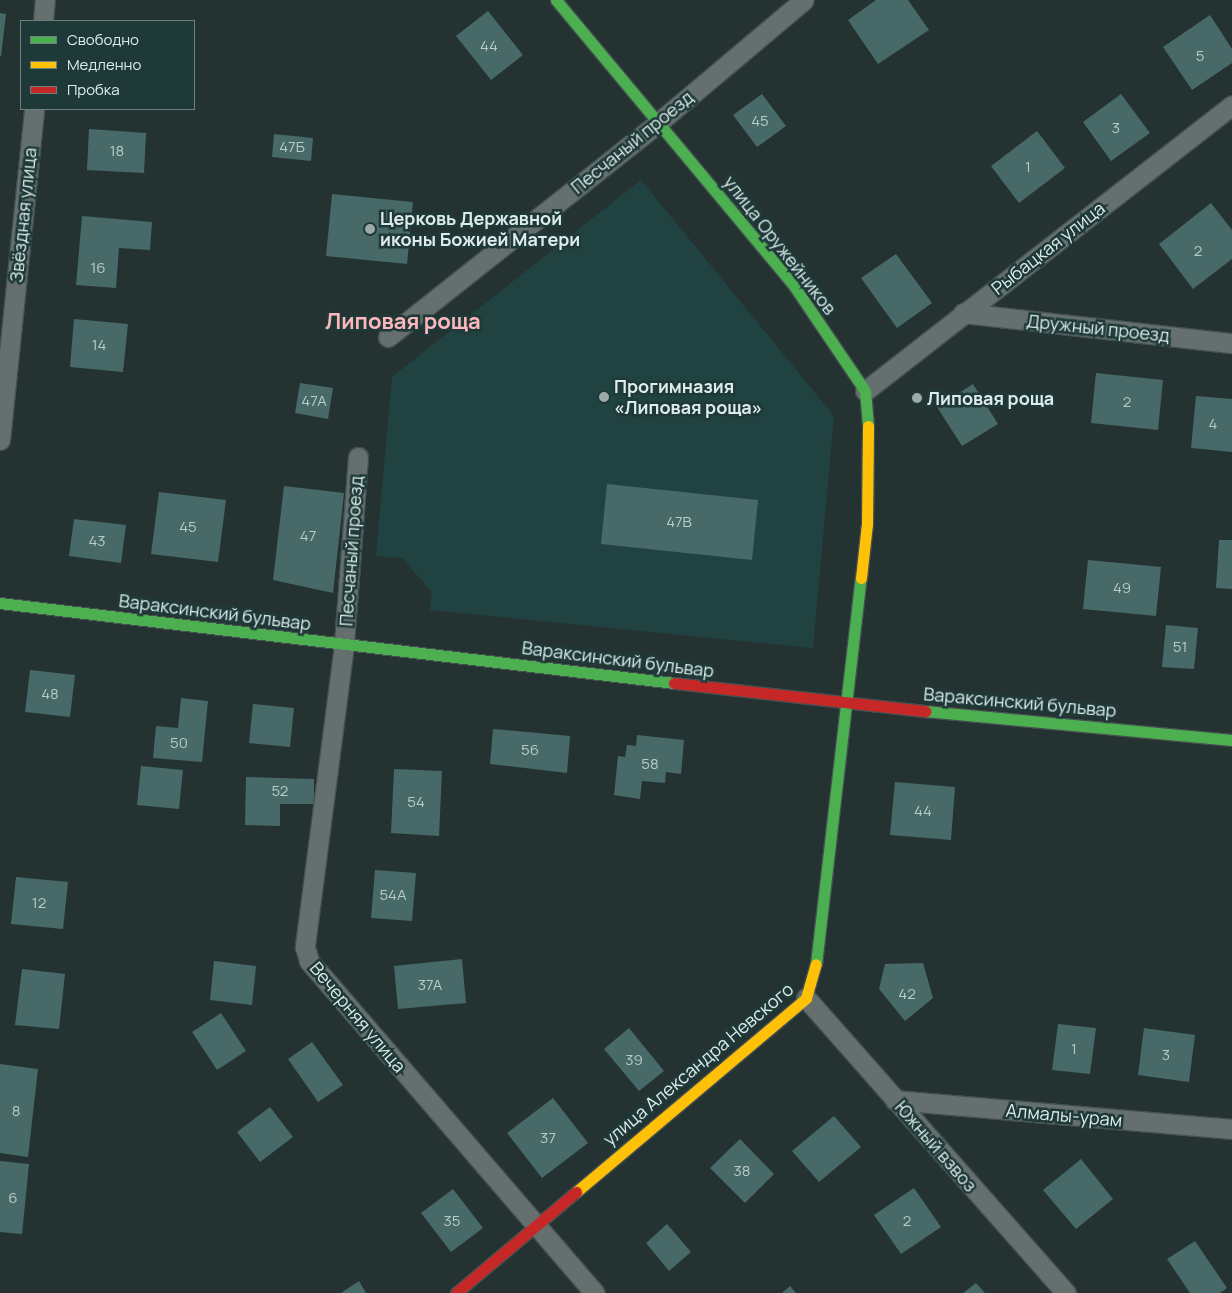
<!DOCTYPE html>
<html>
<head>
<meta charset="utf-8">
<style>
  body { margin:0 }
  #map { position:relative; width:1232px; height:1293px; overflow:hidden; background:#243332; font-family:Manrope,sans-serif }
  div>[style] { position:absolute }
  .built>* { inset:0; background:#204342 }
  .building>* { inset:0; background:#476968 }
  .roads { filter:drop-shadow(1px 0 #43504f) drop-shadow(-1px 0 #43504f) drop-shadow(0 1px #43504f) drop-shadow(0 -1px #43504f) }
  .street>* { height:19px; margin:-9.5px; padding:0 9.5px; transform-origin:9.5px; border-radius:9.5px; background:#646f6e }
  .fast>* { height:11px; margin:-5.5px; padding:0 5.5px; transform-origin:5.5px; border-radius:5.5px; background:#4caf50 }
  .slow>* { height:11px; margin:-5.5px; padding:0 5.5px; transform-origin:5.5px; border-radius:5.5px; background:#ffc107 }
  .jam>* { height:11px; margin:-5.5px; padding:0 5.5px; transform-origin:5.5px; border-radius:5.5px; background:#c62828 }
  .dots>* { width:14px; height:14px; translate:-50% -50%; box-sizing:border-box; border:2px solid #1e3938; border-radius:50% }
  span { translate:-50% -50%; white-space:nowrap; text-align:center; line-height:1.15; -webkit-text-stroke:5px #1e3938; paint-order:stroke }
  .number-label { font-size:15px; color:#b8cbca }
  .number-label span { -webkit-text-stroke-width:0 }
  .street-label { font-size:18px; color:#ddeceb }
  .poi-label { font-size:18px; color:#ddeceb; font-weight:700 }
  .left { translate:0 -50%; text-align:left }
  .district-label { font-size:22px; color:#fdb8be; font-weight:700 }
  .legend { position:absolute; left:20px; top:20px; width:175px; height:90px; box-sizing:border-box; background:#1e3938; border:1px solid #6a8180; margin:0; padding:6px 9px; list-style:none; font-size:15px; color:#ddeceb }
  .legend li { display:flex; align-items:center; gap:10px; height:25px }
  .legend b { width:25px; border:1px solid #6a8180 }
</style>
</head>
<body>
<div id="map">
  <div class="built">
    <div style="clip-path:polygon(641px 180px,834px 416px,813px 648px,430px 610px,432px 592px,402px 558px,376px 556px,392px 377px)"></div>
  </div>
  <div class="building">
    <div style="clip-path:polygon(876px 0,908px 0,929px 30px,878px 64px,848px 20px)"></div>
    <div style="clip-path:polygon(488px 11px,523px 55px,491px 80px,456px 36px)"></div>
    <div style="clip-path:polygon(0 13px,6px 14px,1px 56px,0 56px)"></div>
    <div style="clip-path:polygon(1210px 15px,1232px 49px,1232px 63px,1192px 90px,1163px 47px)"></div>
    <div style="clip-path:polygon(762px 94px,786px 126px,757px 147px,733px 115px)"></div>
    <div style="clip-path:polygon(1121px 94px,1150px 133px,1111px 161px,1083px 122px)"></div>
    <div style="clip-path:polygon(89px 129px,146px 133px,144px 173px,87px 170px)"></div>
    <div style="clip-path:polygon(1037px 131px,1065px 168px,1019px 203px,991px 166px)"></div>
    <div style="clip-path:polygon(274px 134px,313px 138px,311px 161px,272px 157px)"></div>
    <div style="clip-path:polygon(332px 194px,413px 202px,407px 264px,326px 256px)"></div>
    <div style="clip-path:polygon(1211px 203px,1232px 230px,1232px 259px,1193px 289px,1159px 244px)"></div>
    <div style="clip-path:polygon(82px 216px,152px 222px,150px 250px,119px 248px,116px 288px,76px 285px)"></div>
    <div style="clip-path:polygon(896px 254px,932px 303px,897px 328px,861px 278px)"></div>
    <div style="clip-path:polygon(74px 319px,128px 324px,123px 372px,70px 367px)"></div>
    <div style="clip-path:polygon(1096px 373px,1163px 380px,1158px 430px,1091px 423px)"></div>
    <div style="clip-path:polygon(300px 383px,333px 388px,328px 419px,295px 413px)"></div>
    <div style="clip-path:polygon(973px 384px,998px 424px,962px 446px,937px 407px)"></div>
    <div style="clip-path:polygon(1196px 396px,1232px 399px,1232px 452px,1191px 448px)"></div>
    <div style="clip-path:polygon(607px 484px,758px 500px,752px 560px,601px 544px)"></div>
    <div style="clip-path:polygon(284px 486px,344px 493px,333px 593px,273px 580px)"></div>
    <div style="clip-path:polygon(159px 492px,226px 500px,218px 562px,151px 554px)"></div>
    <div style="clip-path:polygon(74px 519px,126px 525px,121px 563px,69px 556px)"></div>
    <div style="clip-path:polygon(1219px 540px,1232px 540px,1232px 589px,1216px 588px)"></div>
    <div style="clip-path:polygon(1088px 560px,1161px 567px,1156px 616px,1083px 609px)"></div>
    <div style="clip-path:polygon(1166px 625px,1198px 628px,1194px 669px,1162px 667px)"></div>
    <div style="clip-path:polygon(30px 670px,75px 675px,70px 717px,25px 712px)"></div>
    <div style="clip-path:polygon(181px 698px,208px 701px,202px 762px,153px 758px,156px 726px,178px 728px)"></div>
    <div style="clip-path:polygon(253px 704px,294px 708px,290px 747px,249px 743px)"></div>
    <div style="clip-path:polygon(493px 729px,570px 736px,567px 773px,490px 764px)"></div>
    <div style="clip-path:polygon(637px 735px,684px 740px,681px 774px,666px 772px,665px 783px,642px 781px,640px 799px,614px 795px,618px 756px,625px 757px,627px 745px,636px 746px)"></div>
    <div style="clip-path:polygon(141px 766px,183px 770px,179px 809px,137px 805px)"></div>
    <div style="clip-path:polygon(394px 769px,442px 771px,439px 836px,391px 833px)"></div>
    <div style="clip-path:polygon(246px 777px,314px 779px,314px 804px,280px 804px,280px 826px,245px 825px)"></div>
    <div style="clip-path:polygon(895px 782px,955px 787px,951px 840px,890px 835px)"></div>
    <div style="clip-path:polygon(375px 870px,416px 873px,412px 921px,371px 918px)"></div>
    <div style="clip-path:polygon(16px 877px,68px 882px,63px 929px,11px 924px)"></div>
    <div style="clip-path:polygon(462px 959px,466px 1003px,398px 1009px,394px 966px)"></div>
    <div style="clip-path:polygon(214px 961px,256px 966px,252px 1005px,210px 1000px)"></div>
    <div style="clip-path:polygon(923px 963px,933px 998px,905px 1021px,879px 989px,885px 964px)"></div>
    <div style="clip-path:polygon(22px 969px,65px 974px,59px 1029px,15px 1025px)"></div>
    <div style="clip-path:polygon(221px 1013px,246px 1051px,217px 1070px,192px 1032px)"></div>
    <div style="clip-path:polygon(1058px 1024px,1096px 1028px,1090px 1074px,1052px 1070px)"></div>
    <div style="clip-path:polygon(629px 1028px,664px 1071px,639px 1091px,604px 1049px)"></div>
    <div style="clip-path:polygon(1144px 1028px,1195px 1035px,1189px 1082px,1138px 1075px)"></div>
    <div style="clip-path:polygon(312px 1042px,343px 1085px,318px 1102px,288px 1059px)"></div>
    <div style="clip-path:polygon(0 1064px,38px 1069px,28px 1157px,0 1153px)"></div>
    <div style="clip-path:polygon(553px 1098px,588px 1143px,542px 1178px,507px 1133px)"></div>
    <div style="clip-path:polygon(270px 1107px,293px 1137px,260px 1162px,237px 1132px)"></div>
    <div style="clip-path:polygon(834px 1116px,861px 1147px,819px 1182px,792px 1151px)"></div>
    <div style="clip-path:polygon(740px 1139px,774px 1174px,745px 1203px,710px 1168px)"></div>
    <div style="clip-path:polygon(1081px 1159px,1113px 1199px,1076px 1229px,1043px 1190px)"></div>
    <div style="clip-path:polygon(0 1161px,29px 1164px,22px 1234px,0 1232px)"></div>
    <div style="clip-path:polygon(914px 1188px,941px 1227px,901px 1254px,874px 1215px)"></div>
    <div style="clip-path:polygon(453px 1189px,483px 1228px,451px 1252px,421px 1213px)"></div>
    <div style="clip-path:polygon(667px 1224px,691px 1252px,669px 1271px,646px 1243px)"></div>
    <div style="clip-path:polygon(1195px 1241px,1227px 1288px,1220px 1293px,1190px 1293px,1167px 1259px)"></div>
    <div style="clip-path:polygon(359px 1281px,366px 1293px,341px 1293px)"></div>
    <div style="clip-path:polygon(976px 1283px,985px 1293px,963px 1293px)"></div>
    <div style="clip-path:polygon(790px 1286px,796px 1293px,782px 1293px)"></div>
  </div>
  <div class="roads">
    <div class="street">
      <div style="left:43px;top:21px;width:21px;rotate:-85deg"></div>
      <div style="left:963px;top:313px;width:271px;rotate:6.4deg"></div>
      <div style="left:388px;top:337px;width:346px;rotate:-38.4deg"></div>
      <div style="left:659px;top:122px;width:189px;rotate:-40.1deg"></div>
      <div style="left:865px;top:391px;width:465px;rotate:-37.9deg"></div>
      <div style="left:0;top:440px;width:333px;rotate:-84.1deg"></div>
      <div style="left:358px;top:457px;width:189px;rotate:94.3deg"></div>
      <div style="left:344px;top:645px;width:305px;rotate:97.4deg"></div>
      <div style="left:305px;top:947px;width:15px;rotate:74deg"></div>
      <div style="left:309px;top:961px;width:438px;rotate:49.3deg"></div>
      <div style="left:806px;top:998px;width:393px;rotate:48.6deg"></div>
      <div style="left:895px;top:1100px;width:338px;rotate:4.9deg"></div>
    </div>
    <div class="fast">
      <div style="left:556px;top:0;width:368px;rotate:50.2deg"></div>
      <div style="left:792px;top:283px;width:130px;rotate:55.9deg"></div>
      <div style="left:865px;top:391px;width:35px;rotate:85deg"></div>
      <div style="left:0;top:603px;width:679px;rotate:6.77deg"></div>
      <div style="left:925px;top:711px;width:308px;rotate:5.4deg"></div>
      <div style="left:816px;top:964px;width:389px;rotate:-83.4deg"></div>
    </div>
    <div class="slow">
      <div style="left:861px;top:578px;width:54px;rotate:-83.7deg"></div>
      <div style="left:867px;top:524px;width:98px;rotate:-89.4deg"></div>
      <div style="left:576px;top:1192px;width:301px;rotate:-40.1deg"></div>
      <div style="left:806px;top:998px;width:35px;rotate:-74deg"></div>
    </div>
    <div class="jam">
      <div style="left:674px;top:683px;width:253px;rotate:6.4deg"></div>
      <div style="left:456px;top:1293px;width:157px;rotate:-40.1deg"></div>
    </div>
  </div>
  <div class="dots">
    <div style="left:370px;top:229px;background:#9cabaa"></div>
    <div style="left:604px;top:397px;background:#9cabaa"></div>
    <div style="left:917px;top:398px;background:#9cabaa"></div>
  </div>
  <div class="number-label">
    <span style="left:489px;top:46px">44</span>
    <span style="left:1200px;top:56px">5</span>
    <span style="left:760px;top:121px">45</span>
    <span style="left:1116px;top:128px">3</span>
    <span style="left:292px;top:147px">47Б</span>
    <span style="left:117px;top:151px">18</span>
    <span style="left:1028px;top:167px">1</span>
    <span style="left:1198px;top:251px">2</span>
    <span style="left:98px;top:268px">16</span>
    <span style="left:99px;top:345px">14</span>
    <span style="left:314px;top:401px">47А</span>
    <span style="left:1127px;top:402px">2</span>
    <span style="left:1213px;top:424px">4</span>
    <span style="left:679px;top:522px">47В</span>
    <span style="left:188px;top:527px">45</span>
    <span style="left:308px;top:536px">47</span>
    <span style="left:97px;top:541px">43</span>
    <span style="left:1122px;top:588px">49</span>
    <span style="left:1180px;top:647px">51</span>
    <span style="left:50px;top:694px">48</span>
    <span style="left:179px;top:743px">50</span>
    <span style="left:530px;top:750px">56</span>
    <span style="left:650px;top:764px">58</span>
    <span style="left:280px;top:791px">52</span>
    <span style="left:416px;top:802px">54</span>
    <span style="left:923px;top:811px">44</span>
    <span style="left:393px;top:895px">54А</span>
    <span style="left:39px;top:903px">12</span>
    <span style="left:430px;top:985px">37А</span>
    <span style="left:907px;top:994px">42</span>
    <span style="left:1074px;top:1049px">1</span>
    <span style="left:1166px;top:1055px">3</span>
    <span style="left:634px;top:1060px">39</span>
    <span style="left:16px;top:1111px">8</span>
    <span style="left:548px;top:1138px">37</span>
    <span style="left:742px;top:1171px">38</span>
    <span style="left:13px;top:1198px">6</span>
    <span style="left:452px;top:1221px">35</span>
    <span style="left:907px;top:1221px">2</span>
  </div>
  <div class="street-label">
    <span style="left:632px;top:142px;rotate:-39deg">Песчаный проезд</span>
    <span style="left:23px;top:215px;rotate:-84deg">Звёздная улица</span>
    <span style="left:780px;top:245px;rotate:52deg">улица Оружейников</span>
    <span style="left:1048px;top:248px;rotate:-38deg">Рыбацкая улица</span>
    <span style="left:1098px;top:328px;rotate:6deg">Дружный проезд</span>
    <span style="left:351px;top:551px;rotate:-86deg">Песчаный проезд</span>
    <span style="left:215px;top:612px;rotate:7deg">Вараксинский бульвар</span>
    <span style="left:618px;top:659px;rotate:7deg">Вараксинский бульвар</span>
    <span style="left:1020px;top:702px;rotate:5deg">Вараксинский бульвар</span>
    <span style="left:358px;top:1017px;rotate:50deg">Вечерняя улица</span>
    <span style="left:698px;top:1064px;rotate:-40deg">улица Александра Невского</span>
    <span style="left:1064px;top:1115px;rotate:5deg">Алмалы-урам</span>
    <span style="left:936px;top:1146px;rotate:49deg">Южный взвоз</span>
  </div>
  <div class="poi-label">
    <span class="left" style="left:380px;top:229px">Церковь Державной<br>иконы Божией Матери</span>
    <span class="left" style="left:614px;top:397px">Прогимназия<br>«Липовая роща»</span>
    <span class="left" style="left:927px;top:398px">Липовая роща</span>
  </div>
  <div class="district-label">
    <span style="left:403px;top:322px">Липовая роща</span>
  </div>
  <ul class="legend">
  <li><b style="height:6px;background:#4caf50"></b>Свободно</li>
  <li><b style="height:6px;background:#ffc107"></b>Медленно</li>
  <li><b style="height:6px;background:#c62828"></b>Пробка</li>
  </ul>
</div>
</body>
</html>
